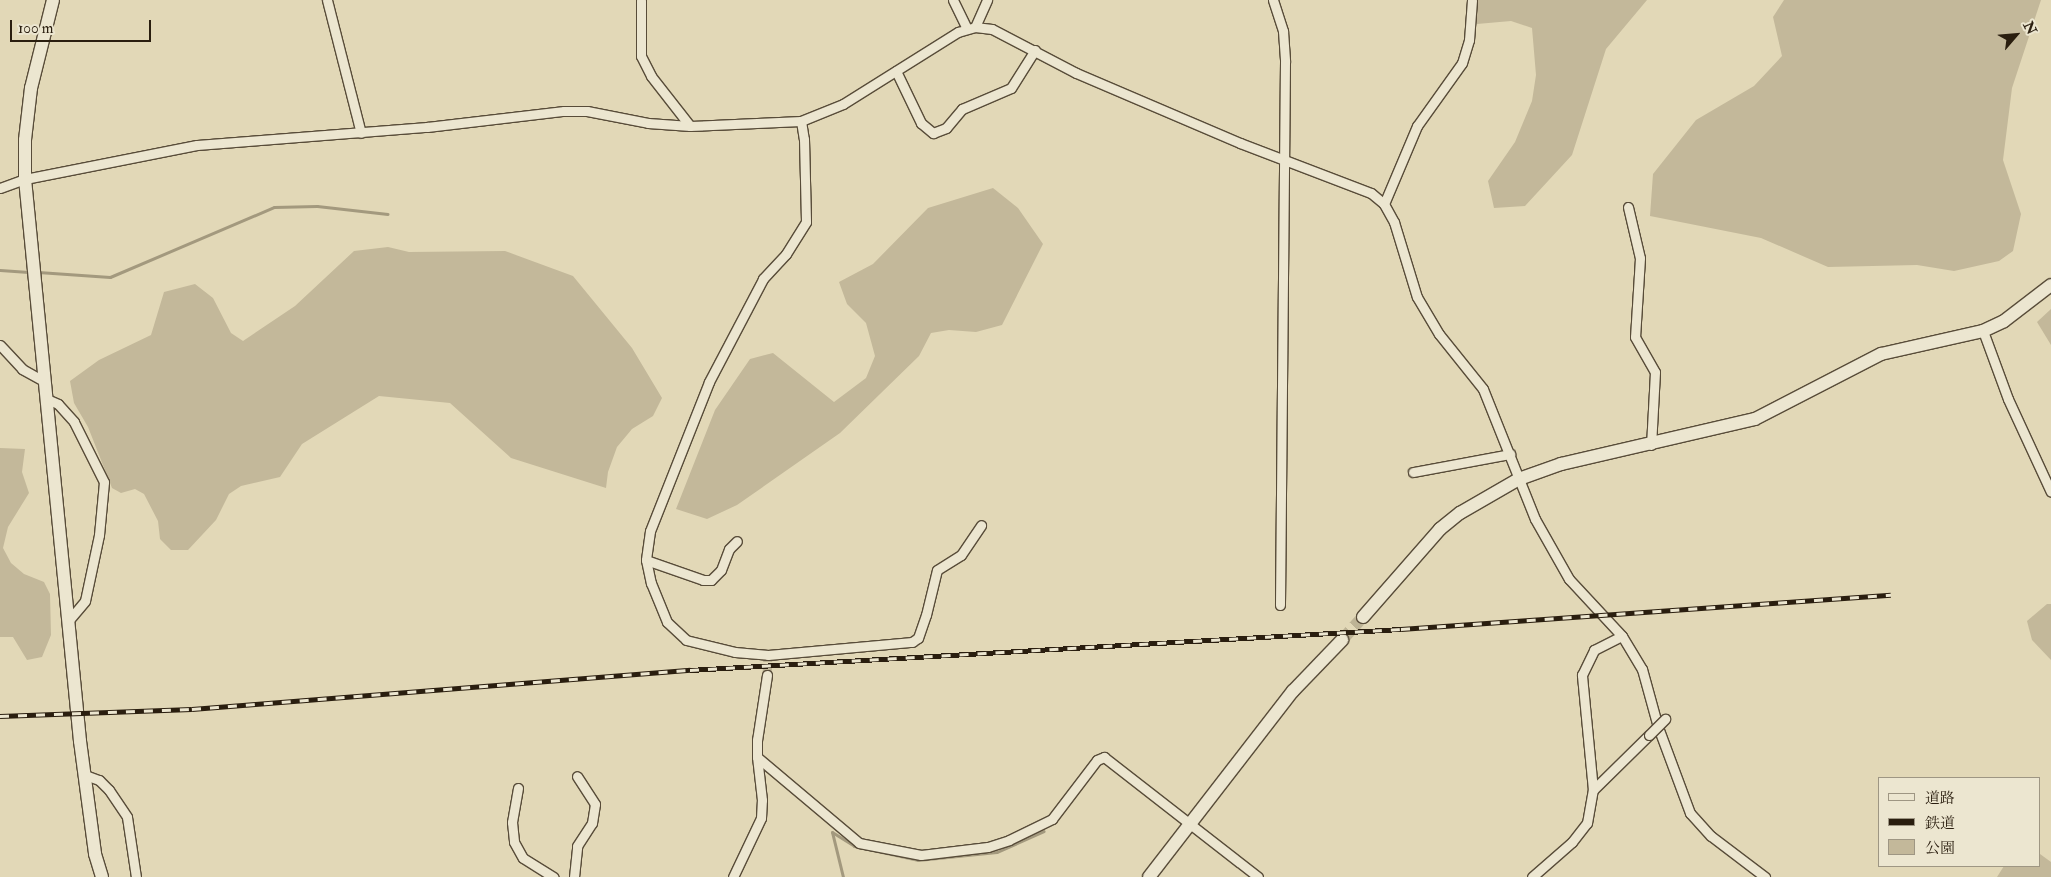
<!DOCTYPE html>
<html>
<head>
<meta charset="utf-8">
<style>
  body { margin:0 }
  #map { position:relative; width:2051px; height:877px; overflow:hidden; background:#e2d8b7; font-family:"IM FELL Double Pica","Noto Serif JP",serif }
  div>[style] { position:absolute }
  .green>* { inset:0; background:#c3b89a }
  .stream>* { height:3px; margin:-1.5px; padding:0 1.5px; transform-origin:1.5px; border-radius:1.5px; background:#a3997e }
  .street-tunnel>* { height:9px; margin-top:-4.5px; transform-origin:0; background:repeating-linear-gradient(90deg,#bdb395 0 9px,transparent 0 13.5px) }
  .secondary-tunnel>* { height:12px; margin-top:-6px; transform-origin:0; background:repeating-linear-gradient(90deg,#bdb395 0 12px,transparent 0 18px) }
  .roads { filter:drop-shadow(1px 0 #584c39) drop-shadow(-1px 0 #584c39) drop-shadow(0 1px #584c39) drop-shadow(0 -1px #584c39) }
  .street>* { height:9px; margin:-4.5px; padding:0 4.5px; transform-origin:4.5px; border-radius:4.5px; background:#ece6d0 }
  .secondary>* { height:12px; margin:-6px; padding:0 6px; transform-origin:6px; border-radius:6px; background:#ece6d0 }
  .rail>* { height:5px; margin-top:-2.5px; transform-origin:0; background:repeating-linear-gradient(90deg,#ece6d0 0 9px,#2a1e0f 0 18px); box-sizing:border-box; border-block:1px solid #2a1e0f }
  .bridges { filter:drop-shadow(1px 0 #584c39) drop-shadow(-1px 0 #584c39) drop-shadow(0 1px #584c39) drop-shadow(0 -1px #584c39) }
  .street-bridge>* { height:9px; margin:-4.5px; padding:0 4.5px; transform-origin:4.5px; border-radius:4.5px; background:#ece6d0 }
  span { translate:-50% -50%; white-space:nowrap; text-align:center; line-height:1.15; -webkit-text-stroke:5px #ece6d0; paint-order:stroke }
  .legend { position:absolute; left:1878px; top:777px; width:162px; height:90px; box-sizing:border-box; background:#ece6d0; border:1px solid #9e9683; margin:0; padding:6px 9px; list-style:none; font-size:15px; color:#2a1e0f }
  .legend li { display:flex; align-items:center; gap:10px; height:25px }
  .legend b { width:25px; border:1px solid #9e9683 }
  .north { position:absolute; left:1991px; top:10px; width:50px; height:50px; -webkit-text-stroke:4px #ece6d0; paint-order:stroke; rotate:63deg; font-size:14px; font-weight:700; line-height:20px; text-align:center; color:#2a1e0f }
  .north::after { content:''; display:block; margin:auto; width:18px; height:22px; background:#2a1e0f; clip-path:polygon(50% 0,100% 100%,50% 72%,0 100%) }
  .scale { position:absolute; left:10px; top:20px; width:141px; height:22px; box-sizing:border-box; border:2px solid #2a1e0f; border-top:0; padding-left:6px; font-size:15px; line-height:18px; white-space:nowrap; color:#2a1e0f; -webkit-text-stroke:4px #ece6d0; paint-order:stroke }
</style>
</head>
<body>
<div id="map">
  <div class="green">
    <div style="clip-path:polygon(1476px 0,1647px 0,1606px 49px,1572px 155px,1525px 206px,1494px 208px,1488px 181px,1515px 142px,1532px 101px,1536px 75px,1532px 28px,1511px 21px,1477px 24px)"></div>
    <div style="clip-path:polygon(1784px 0,2041px 0,2012px 88px,2003px 160px,2021px 214px,2013px 251px,1999px 261px,1954px 271px,1917px 265px,1828px 267px,1761px 238px,1650px 216px,1653px 174px,1696px 120px,1754px 86px,1782px 56px,1773px 17px)"></div>
    <div style="clip-path:polygon(993px 188px,1018px 208px,1043px 244px,1002px 325px,976px 332px,949px 330px,931px 333px,919px 356px,840px 433px,737px 505px,707px 519px,676px 509px,715px 410px,750px 359px,773px 353px,834px 402px,866px 378px,875px 356px,866px 323px,847px 304px,839px 282px,873px 264px,928px 208px)"></div>
    <div style="clip-path:polygon(388px 247px,409px 252px,505px 251px,573px 276px,632px 348px,662px 398px,653px 416px,632px 429px,617px 447px,608px 472px,606px 488px,511px 458px,450px 403px,379px 396px,302px 444px,280px 477px,241px 486px,229px 494px,216px 520px,188px 550px,171px 550px,160px 539px,158px 521px,144px 494px,135px 489px,121px 493px,112px 488px,88px 427px,74px 403px,70px 381px,99px 360px,151px 335px,164px 292px,195px 284px,213px 298px,231px 333px,243px 341px,295px 306px,354px 251px)"></div>
    <div style="clip-path:polygon(2051px 309px,2051px 345px,2037px 322px)"></div>
    <div style="clip-path:polygon(0 448px,25px 449px,22px 472px,29px 493px,8px 527px,3px 548px,11px 563px,24px 574px,44px 582px,50px 594px,51px 635px,42px 657px,27px 660px,13px 637px,0 637px)"></div>
    <div style="clip-path:polygon(2047px 604px,2051px 604px,2051px 660px,2032px 640px,2027px 621px)"></div>
    <div style="clip-path:polygon(2040px 854px,2051px 862px,2051px 877px,1997px 877px,2004px 866px,2040px 866px)"></div>
  </div>
  <div class="stream">
    <div style="left:0;top:270px;width:32px;rotate:4deg"></div>
    <div style="left:38px;top:272px;width:72px;rotate:4deg"></div>
    <div style="left:110px;top:277px;width:178px;rotate:-23.1deg"></div>
    <div style="left:274px;top:207px;width:43px;rotate:-1.3deg"></div>
    <div style="left:317px;top:206px;width:71px;rotate:6.4deg"></div>
    <div style="left:843px;top:877px;width:46px;rotate:-103.7deg"></div>
    <div style="left:832px;top:832px;width:26px;rotate:32deg"></div>
    <div style="left:854px;top:846px;width:66px;rotate:12.3deg"></div>
    <div style="left:918px;top:860px;width:79px;rotate:-5.8deg"></div>
    <div style="left:997px;top:852px;width:51px;rotate:-24.1deg"></div>
  </div>
  <div class="street-tunnel">
    <div style="left:767px;top:675px;width:20px;rotate:-87deg"></div>
  </div>
  <div class="secondary-tunnel">
    <div style="left:1342px;top:640px;width:31px;rotate:-48deg"></div>
  </div>
  <div class="roads">
    <div class="street">
      <div style="left:327px;top:0;width:137px;rotate:75.7deg"></div>
      <div style="left:641px;top:0;width:56px;rotate:90deg"></div>
      <div style="left:641px;top:56px;width:22px;rotate:63deg"></div>
      <div style="left:651px;top:76px;width:63px;rotate:52deg"></div>
      <div style="left:953px;top:0;width:32px;rotate:64deg"></div>
      <div style="left:1273px;top:0;width:33px;rotate:72deg"></div>
      <div style="left:1283px;top:31px;width:31px;rotate:86deg"></div>
      <div style="left:1285px;top:62px;width:543px;rotate:90.53deg"></div>
      <div style="left:975px;top:27px;width:30px;rotate:-66deg"></div>
      <div style="left:896px;top:71px;width:58px;rotate:64.3deg"></div>
      <div style="left:921px;top:123px;width:16px;rotate:40deg"></div>
      <div style="left:933px;top:133px;width:14px;rotate:-21deg"></div>
      <div style="left:946px;top:128px;width:25px;rotate:-50deg"></div>
      <div style="left:962px;top:109px;width:53px;rotate:-23.2deg"></div>
      <div style="left:1011px;top:88px;width:45px;rotate:-57.7deg"></div>
      <div style="left:801px;top:121px;width:18px;rotate:81deg"></div>
      <div style="left:804px;top:139px;width:83px;rotate:88.6deg"></div>
      <div style="left:806px;top:222px;width:38px;rotate:122deg"></div>
      <div style="left:786px;top:254px;width:34px;rotate:133deg"></div>
      <div style="left:763px;top:279px;width:116px;rotate:117.7deg"></div>
      <div style="left:709px;top:382px;width:160px;rotate:111.6deg"></div>
      <div style="left:650px;top:531px;width:29px;rotate:98deg"></div>
      <div style="left:646px;top:560px;width:24px;rotate:78deg"></div>
      <div style="left:651px;top:583px;width:42px;rotate:67.7deg"></div>
      <div style="left:667px;top:622px;width:26px;rotate:43deg"></div>
      <div style="left:686px;top:640px;width:50px;rotate:13.8deg"></div>
      <div style="left:735px;top:652px;width:33px;rotate:5deg"></div>
      <div style="left:768px;top:655px;width:145px;rotate:-5.2deg"></div>
      <div style="left:912px;top:642px;width:7px;rotate:-34deg"></div>
      <div style="left:918px;top:638px;width:24px;rotate:-71deg"></div>
      <div style="left:926px;top:615px;width:46px;rotate:-76.3deg"></div>
      <div style="left:937px;top:570px;width:28px;rotate:-32deg"></div>
      <div style="left:961px;top:555px;width:36px;rotate:-56deg"></div>
      <div style="left:0;top:188px;width:27px;rotate:-20deg"></div>
      <div style="left:25px;top:179px;width:175px;rotate:-11.2deg"></div>
      <div style="left:197px;top:145px;width:231px;rotate:-4.5deg"></div>
      <div style="left:427px;top:127px;width:138px;rotate:-6.7deg"></div>
      <div style="left:564px;top:111px;width:23px"></div>
      <div style="left:587px;top:111px;width:62px;rotate:11.1deg"></div>
      <div style="left:648px;top:123px;width:42px;rotate:4.1deg"></div>
      <div style="left:690px;top:126px;width:111px;rotate:-2.6deg"></div>
      <div style="left:801px;top:121px;width:45px;rotate:-22deg"></div>
      <div style="left:843px;top:104px;width:136px;rotate:-32.1deg"></div>
      <div style="left:958px;top:32px;width:18px;rotate:-16deg"></div>
      <div style="left:975px;top:27px;width:17px;rotate:7deg"></div>
      <div style="left:992px;top:29px;width:95px;rotate:27.6deg"></div>
      <div style="left:1076px;top:73px;width:178px;rotate:23.1deg"></div>
      <div style="left:1240px;top:143px;width:140px;rotate:20.9deg"></div>
      <div style="left:1371px;top:193px;width:17px;rotate:40deg"></div>
      <div style="left:1384px;top:204px;width:21px;rotate:61deg"></div>
      <div style="left:1394px;top:222px;width:78px;rotate:73deg"></div>
      <div style="left:1417px;top:297px;width:43px;rotate:59.3deg"></div>
      <div style="left:1439px;top:334px;width:70px;rotate:51.3deg"></div>
      <div style="left:1483px;top:389px;width:140px;rotate:68.2deg"></div>
      <div style="left:1535px;top:519px;width:69px;rotate:60.5deg"></div>
      <div style="left:1569px;top:579px;width:78px;rotate:47.1deg"></div>
      <div style="left:1622px;top:636px;width:39px;rotate:59deg"></div>
      <div style="left:1642px;top:669px;width:60px;rotate:74.6deg"></div>
      <div style="left:1658px;top:727px;width:92px;rotate:69.6deg"></div>
      <div style="left:1690px;top:813px;width:31px;rotate:48deg"></div>
      <div style="left:1711px;top:836px;width:68px;rotate:37.2deg"></div>
      <div style="left:1384px;top:204px;width:85px;rotate:-67.1deg"></div>
      <div style="left:1417px;top:126px;width:77px;rotate:-54.5deg"></div>
      <div style="left:1462px;top:63px;width:24px;rotate:-73deg"></div>
      <div style="left:1469px;top:40px;width:40px;rotate:-85.7deg"></div>
      <div style="left:1628px;top:207px;width:52px;rotate:76.8deg"></div>
      <div style="left:1640px;top:258px;width:79px;rotate:93.6deg"></div>
      <div style="left:1635px;top:337px;width:40px;rotate:60.3deg"></div>
      <div style="left:1655px;top:372px;width:73px;rotate:93.1deg"></div>
      <div style="left:1983px;top:331px;width:72px;rotate:69.8deg"></div>
      <div style="left:2008px;top:399px;width:102px;rotate:65.2deg"></div>
      <div style="left:0;top:345px;width:33px;rotate:47deg"></div>
      <div style="left:22px;top:369px;width:26px;rotate:29deg"></div>
      <div style="left:47px;top:399px;width:12px;rotate:24deg"></div>
      <div style="left:58px;top:404px;width:24px;rotate:48deg"></div>
      <div style="left:74px;top:422px;width:67px;rotate:63.4deg"></div>
      <div style="left:104px;top:482px;width:53px;rotate:95.4deg"></div>
      <div style="left:99px;top:535px;width:67px;rotate:102deg"></div>
      <div style="left:85px;top:601px;width:25px;rotate:130deg"></div>
      <div style="left:1413px;top:472px;width:99px;rotate:-10.5deg"></div>
      <div style="left:646px;top:560px;width:60px;rotate:19.3deg"></div>
      <div style="left:703px;top:580px;width:8px"></div>
      <div style="left:711px;top:580px;width:14px;rotate:-45deg"></div>
      <div style="left:721px;top:570px;width:22px;rotate:-69deg"></div>
      <div style="left:729px;top:549px;width:11px;rotate:-45deg"></div>
      <div style="left:767px;top:675px;width:66px;rotate:98.7deg"></div>
      <div style="left:757px;top:740px;width:17px;rotate:90deg"></div>
      <div style="left:757px;top:757px;width:133px;rotate:40.1deg"></div>
      <div style="left:859px;top:843px;width:63px;rotate:11deg"></div>
      <div style="left:921px;top:855px;width:67px;rotate:-6.8deg"></div>
      <div style="left:988px;top:847px;width:22px;rotate:-18deg"></div>
      <div style="left:1009px;top:840px;width:48px;rotate:-26deg"></div>
      <div style="left:1052px;top:819px;width:74px;rotate:-52.7deg"></div>
      <div style="left:1097px;top:760px;width:8px;rotate:-23deg"></div>
      <div style="left:1104px;top:757px;width:195px;rotate:37.9deg"></div>
      <div style="left:85px;top:775px;width:15px;rotate:20deg"></div>
      <div style="left:99px;top:780px;width:14px;rotate:45deg"></div>
      <div style="left:109px;top:790px;width:32px;rotate:56deg"></div>
      <div style="left:127px;top:817px;width:61px;rotate:81.5deg"></div>
      <div style="left:518px;top:788px;width:35px;rotate:100deg"></div>
      <div style="left:512px;top:822px;width:20px;rotate:84deg"></div>
      <div style="left:514px;top:842px;width:18px;rotate:61deg"></div>
      <div style="left:523px;top:858px;width:36px;rotate:32deg"></div>
      <div style="left:1593px;top:790px;width:78px;rotate:-44.5deg"></div>
      <div style="left:574px;top:877px;width:31px;rotate:-84deg"></div>
      <div style="left:577px;top:846px;width:27px;rotate:-57deg"></div>
      <div style="left:592px;top:823px;width:19px;rotate:-81deg"></div>
      <div style="left:595px;top:804px;width:33px;rotate:-123deg"></div>
      <div style="left:733px;top:877px;width:65px;rotate:-64.6deg"></div>
      <div style="left:761px;top:818px;width:18px;rotate:-87deg"></div>
      <div style="left:762px;top:800px;width:43px;rotate:-96.6deg"></div>
      <div style="left:1532px;top:877px;width:53px;rotate:-41.2deg"></div>
      <div style="left:1572px;top:842px;width:24px;rotate:-52deg"></div>
      <div style="left:1587px;top:823px;width:34px;rotate:-80deg"></div>
      <div style="left:1593px;top:790px;width:116px;rotate:-95.5deg"></div>
      <div style="left:1582px;top:675px;width:28px;rotate:-64deg"></div>
      <div style="left:1594px;top:650px;width:31px;rotate:-27deg"></div>
    </div>
    <div class="secondary">
      <div style="left:53px;top:0;width:91px;rotate:104deg"></div>
      <div style="left:31px;top:88px;width:52px;rotate:96.6deg"></div>
      <div style="left:25px;top:140px;width:39px;rotate:90deg"></div>
      <div style="left:25px;top:179px;width:565px;rotate:84.41deg"></div>
      <div style="left:80px;top:741px;width:114px;rotate:82.4deg"></div>
      <div style="left:95px;top:854px;width:24px;rotate:73deg"></div>
      <div style="left:1363px;top:617px;width:117px;rotate:-48.8deg"></div>
      <div style="left:1440px;top:529px;width:26px;rotate:-39deg"></div>
      <div style="left:1460px;top:513px;width:68px;rotate:-30deg"></div>
      <div style="left:1519px;top:479px;width:45px;rotate:-19.7deg"></div>
      <div style="left:1561px;top:464px;width:199px;rotate:-13.1deg"></div>
      <div style="left:1755px;top:419px;width:142px;rotate:-27.3deg"></div>
      <div style="left:1881px;top:354px;width:105px;rotate:-12.7deg"></div>
      <div style="left:1983px;top:331px;width:23px;rotate:-25deg"></div>
      <div style="left:2004px;top:321px;width:59px;rotate:-37.5deg"></div>
      <div style="left:1149px;top:877px;width:235px;rotate:-52.3deg"></div>
      <div style="left:1293px;top:691px;width:71px;rotate:-46.1deg"></div>
    </div>
  </div>
  <div class="rail">
    <div style="left:0;top:716px;width:192px;rotate:-2.1deg"></div>
    <div style="left:192px;top:709px;width:500px;rotate:-4.5deg"></div>
    <div style="left:690px;top:670px;width:712px;rotate:-3.3deg"></div>
    <div style="left:1401px;top:629px;width:491px;rotate:-4deg"></div>
  </div>
  <div class="bridges">
    <div class="street-bridge">
      <div style="left:1649px;top:735px;width:23px;rotate:-45deg"></div>
    </div>
  </div>
  <ul class="legend">
  <li><b style="height:6px;background:#ece6d0"></b>道路</li>
  <li><b style="height:6px;background:#2a1e0f"></b>鉄道</li>
  <li><b style="height:14px;background:#c3b89a"></b>公園</li>
  </ul>
  <div class="north">N</div>
  <div class="scale">100 m</div>
</div>
</body>
</html>
